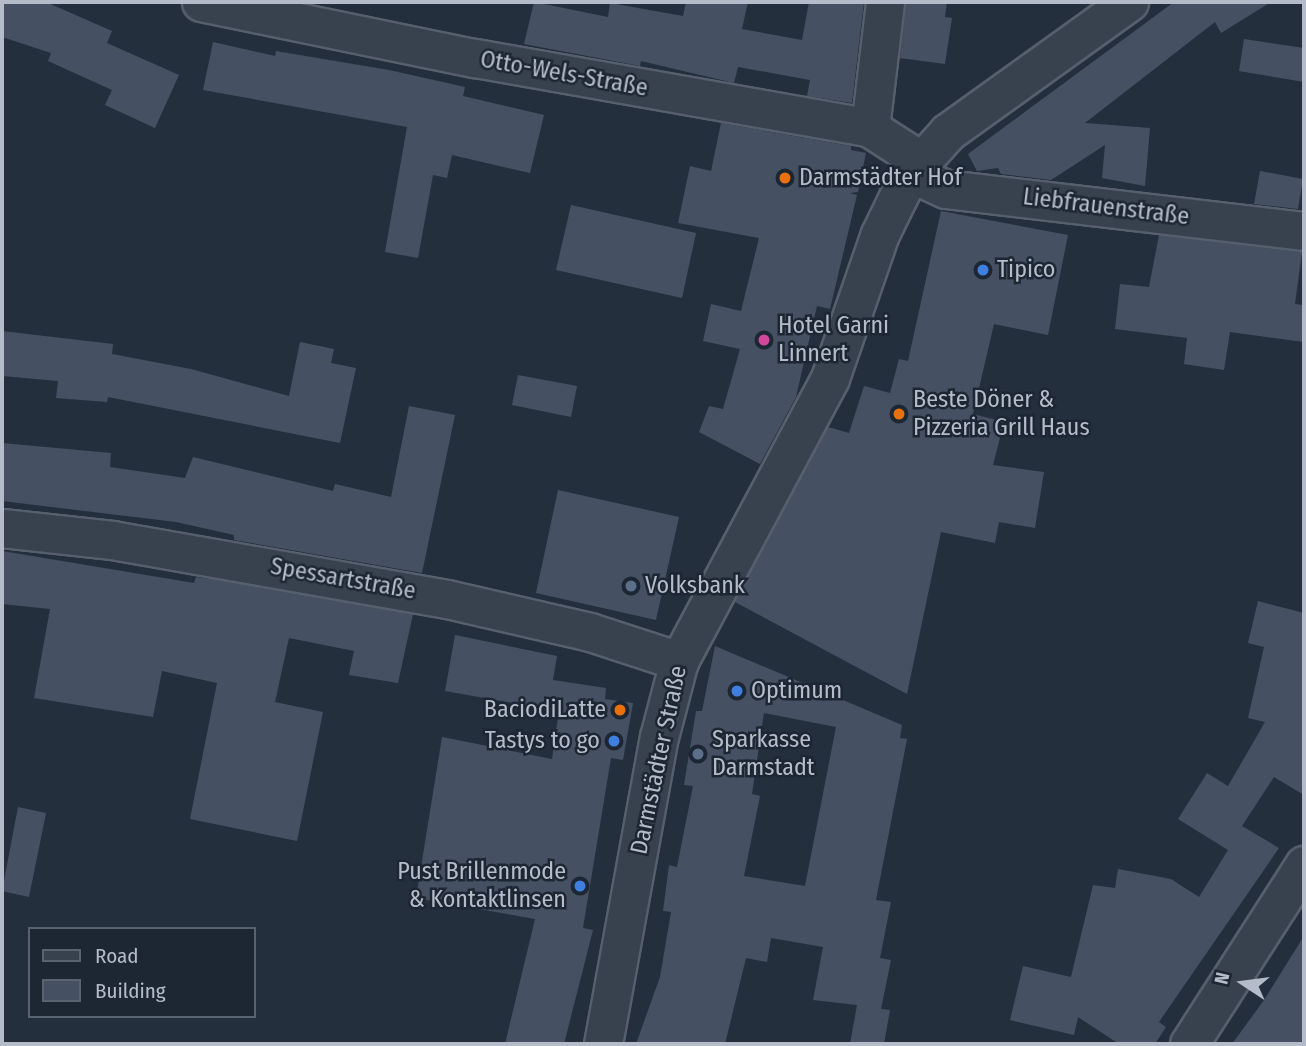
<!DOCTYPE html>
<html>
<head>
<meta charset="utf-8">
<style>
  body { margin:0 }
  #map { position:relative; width:1306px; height:1046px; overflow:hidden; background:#242f3e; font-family:"Fira Sans Condensed",sans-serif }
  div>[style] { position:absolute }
  .building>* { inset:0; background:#455162 }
  .roads { filter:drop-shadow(2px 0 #565f6c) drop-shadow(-2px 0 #565f6c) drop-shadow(0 2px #565f6c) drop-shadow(0 -2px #565f6c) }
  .minor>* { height:37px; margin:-18.5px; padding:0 18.5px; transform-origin:18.5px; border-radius:18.5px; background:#38414e }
  .dots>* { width:19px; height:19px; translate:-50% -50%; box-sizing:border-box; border:4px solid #1d2633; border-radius:50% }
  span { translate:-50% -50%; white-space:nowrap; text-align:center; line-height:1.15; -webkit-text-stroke:5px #1d2633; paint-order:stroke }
  .street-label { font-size:24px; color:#b4bcc9 }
  .poi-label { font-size:24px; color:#b4bcc9 }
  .left { translate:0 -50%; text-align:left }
  .right { translate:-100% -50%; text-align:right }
  .frame { position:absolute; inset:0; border:4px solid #b4bcc9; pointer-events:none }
  .legend { position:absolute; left:28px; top:927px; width:228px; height:91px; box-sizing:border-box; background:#1d2633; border:2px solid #59626f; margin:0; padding:9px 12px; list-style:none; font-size:21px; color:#b4bcc9 }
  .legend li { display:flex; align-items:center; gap:14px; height:35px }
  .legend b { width:35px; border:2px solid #59626f }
  .north { position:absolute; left:1208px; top:948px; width:70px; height:70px; -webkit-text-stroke:5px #1d2633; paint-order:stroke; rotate:283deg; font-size:19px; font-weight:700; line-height:28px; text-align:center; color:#b4bcc9 }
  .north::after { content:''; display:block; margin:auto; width:24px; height:32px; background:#b4bcc9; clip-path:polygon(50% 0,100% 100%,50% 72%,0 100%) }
</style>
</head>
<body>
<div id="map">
  <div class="building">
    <div style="clip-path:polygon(2px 2px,46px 2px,112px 31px,107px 43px,179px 75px,155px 128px,105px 105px,112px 90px,48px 61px,51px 53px,2px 37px)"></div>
    <div style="clip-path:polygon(534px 2px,608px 17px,610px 3px,683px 16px,686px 2px,748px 2px,742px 29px,802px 40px,809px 2px,864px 2px,852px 103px,807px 96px,810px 80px,738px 67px,734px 83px,641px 61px,640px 66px,524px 44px)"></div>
    <div style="clip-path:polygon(906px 2px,947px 2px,945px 17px,952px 18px,945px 64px,900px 58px)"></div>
    <div style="clip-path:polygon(1174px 2px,1271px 2px,1221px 33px,1215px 22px,1085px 123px,1150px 128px,1145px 186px,1102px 178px,1105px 145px,1051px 180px,1001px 174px,998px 168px,977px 171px,968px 154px)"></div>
    <div style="clip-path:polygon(1244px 39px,1304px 48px,1304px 82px,1239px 71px)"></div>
    <div style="clip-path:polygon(213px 42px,275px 56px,276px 51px,389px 70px,465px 87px,463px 96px,544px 115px,530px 173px,452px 155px,447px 178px,433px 175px,418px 258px,385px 252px,407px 127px,203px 90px)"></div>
    <div style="clip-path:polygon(721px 123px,851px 146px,851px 150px,866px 153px,858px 192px,850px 193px,857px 195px,830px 309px,817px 306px,796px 397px,760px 464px,699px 432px,709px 406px,723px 409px,740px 349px,703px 341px,711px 304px,741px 311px,759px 238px,678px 223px,690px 166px,711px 171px)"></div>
    <div style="clip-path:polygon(1260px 171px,1303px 179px,1298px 209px,1254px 204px)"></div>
    <div style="clip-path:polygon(571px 205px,696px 233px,682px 298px,556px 270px)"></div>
    <div style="clip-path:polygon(941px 211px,1068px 235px,1048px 335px,994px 324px,973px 414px,1004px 422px,993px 465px,1044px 472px,1035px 528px,999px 522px,995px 543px,941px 532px,907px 694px,735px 602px,828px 427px,849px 433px,864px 386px,890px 393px,899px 359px,908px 361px)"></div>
    <div style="clip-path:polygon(1159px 235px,1302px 252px,1295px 304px,1304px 305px,1304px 342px,1230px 332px,1224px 370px,1184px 364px,1187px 338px,1115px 329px,1120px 284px,1149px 287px)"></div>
    <div style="clip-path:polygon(2px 331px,113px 344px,112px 354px,191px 369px,289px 396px,300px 342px,334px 349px,331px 363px,356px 368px,340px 443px,108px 397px,107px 402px,56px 398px,58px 381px,2px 376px)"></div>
    <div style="clip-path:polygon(518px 375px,577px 386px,571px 417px,512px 405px)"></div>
    <div style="clip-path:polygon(409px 406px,455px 415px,422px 573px,234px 540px,234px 535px,176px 522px,2px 501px,2px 443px,111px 453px,110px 467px,185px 478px,193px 457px,333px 491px,335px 484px,391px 497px)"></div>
    <div style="clip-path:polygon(558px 490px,679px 517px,656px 620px,536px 593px)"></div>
    <div style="clip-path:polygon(2px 551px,194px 583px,196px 577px,226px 581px,413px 614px,398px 683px,349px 675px,354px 651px,289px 638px,275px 702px,323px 712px,297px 841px,190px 819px,217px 683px,162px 671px,153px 717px,34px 698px,50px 609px,2px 604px)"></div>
    <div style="clip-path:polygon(1258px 601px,1304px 613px,1304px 795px,1274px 777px,1242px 826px,1279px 848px,1159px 1022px,1166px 1027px,1155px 1044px,1119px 1044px,1078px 1017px,1074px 1035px,1010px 1020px,1023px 966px,1071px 977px,1093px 885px,1115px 888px,1118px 869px,1171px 879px,1199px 897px,1228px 850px,1178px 819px,1207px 773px,1228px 786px,1265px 722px,1248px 718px,1264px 647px,1248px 643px)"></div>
    <div style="clip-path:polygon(455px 635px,557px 656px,553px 680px,606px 688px,605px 699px,633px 703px,623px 760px,611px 758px,583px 928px,593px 930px,564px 1044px,505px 1044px,535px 919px,416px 898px,442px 737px,552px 759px,559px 711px,445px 691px)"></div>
    <div style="clip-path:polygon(evenodd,715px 646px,902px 725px,900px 738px,907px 739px,876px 900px,891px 902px,880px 958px,891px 960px,881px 1009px,890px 1010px,884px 1044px,850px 1044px,857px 1005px,813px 1000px,823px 947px,771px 938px,767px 962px,746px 958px,725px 1044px,636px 1044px,660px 977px,671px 912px,663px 911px,669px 865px,677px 867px,693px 786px,684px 785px,696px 711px,702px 711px,715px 646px,764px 713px,836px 727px,805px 886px,744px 876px,760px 796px,752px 794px,764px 713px)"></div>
    <div style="clip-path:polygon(18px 807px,46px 813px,29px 897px,2px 891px)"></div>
    <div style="clip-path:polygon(1304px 936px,1304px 1044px,1232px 1044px,1264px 1000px)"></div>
  </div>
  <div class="roads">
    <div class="minor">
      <div style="left:201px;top:2px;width:280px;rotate:11.6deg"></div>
      <div style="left:475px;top:58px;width:401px;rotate:10deg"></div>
      <div style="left:870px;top:128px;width:61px;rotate:32.9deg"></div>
      <div style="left:870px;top:128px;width:127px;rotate:-83.2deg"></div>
      <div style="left:911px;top:173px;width:38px;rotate:25deg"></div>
      <div style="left:946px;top:189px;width:360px;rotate:6.7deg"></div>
      <div style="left:2px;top:528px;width:111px;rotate:6.2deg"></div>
      <div style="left:112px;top:540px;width:340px;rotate:10deg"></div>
      <div style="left:447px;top:599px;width:147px;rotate:13deg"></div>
      <div style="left:590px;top:632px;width:94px;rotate:18deg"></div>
      <div style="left:603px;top:1044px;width:312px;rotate:-79.7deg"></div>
      <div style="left:659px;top:737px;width:79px;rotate:-75.3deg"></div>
      <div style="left:679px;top:661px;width:321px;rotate:-61.9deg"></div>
      <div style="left:830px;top:378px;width:152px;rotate:-70.9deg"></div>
      <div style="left:880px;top:234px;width:41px;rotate:-64.1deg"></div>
      <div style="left:898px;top:197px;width:27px;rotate:-62deg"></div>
      <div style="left:911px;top:173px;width:55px;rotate:-47.9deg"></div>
      <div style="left:948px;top:132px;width:223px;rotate:-35.7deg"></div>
      <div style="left:1189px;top:1044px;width:213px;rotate:-57.3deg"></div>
    </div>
  </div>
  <div class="dots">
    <div style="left:785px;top:178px;background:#e8710a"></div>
    <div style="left:983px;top:270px;background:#3f7fe0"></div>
    <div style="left:764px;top:340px;background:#d1479c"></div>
    <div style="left:899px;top:414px;background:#e8710a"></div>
    <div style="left:631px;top:586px;background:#5c6f8a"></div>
    <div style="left:737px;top:691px;background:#3f7fe0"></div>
    <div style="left:620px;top:710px;background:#e8710a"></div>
    <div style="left:614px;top:741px;background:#3f7fe0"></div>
    <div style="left:698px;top:754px;background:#5c6f8a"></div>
    <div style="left:580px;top:886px;background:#3f7fe0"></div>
  </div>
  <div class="street-label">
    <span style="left:564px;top:74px;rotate:10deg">Otto-Wels-Straße</span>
    <span style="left:1106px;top:207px;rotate:7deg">Liebfrauenstraße</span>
    <span style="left:343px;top:579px;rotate:10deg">Spessartstraße</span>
    <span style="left:659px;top:760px;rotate:-78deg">Darmstädter Straße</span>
  </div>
  <div class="poi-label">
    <span class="left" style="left:799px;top:178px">Darmstädter Hof</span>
    <span class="left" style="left:997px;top:270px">Tipico</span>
    <span class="left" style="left:778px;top:340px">Hotel Garni<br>Linnert</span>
    <span class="left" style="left:913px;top:414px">Beste Döner &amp;<br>Pizzeria Grill Haus</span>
    <span class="left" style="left:645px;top:586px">Volksbank</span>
    <span class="left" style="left:751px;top:691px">Optimum</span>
    <span class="right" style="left:606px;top:710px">BaciodiLatte</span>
    <span class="left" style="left:712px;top:754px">Sparkasse<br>Darmstadt</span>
    <span class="right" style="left:600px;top:741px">Tastys to go</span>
    <span class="right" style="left:566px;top:886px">Pust Brillenmode<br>&amp; Kontaktlinsen</span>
  </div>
  <div class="frame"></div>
  <ul class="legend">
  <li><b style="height:9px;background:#38414e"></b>Road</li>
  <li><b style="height:19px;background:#455162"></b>Building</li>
  </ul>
  <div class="north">N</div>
</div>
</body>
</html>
